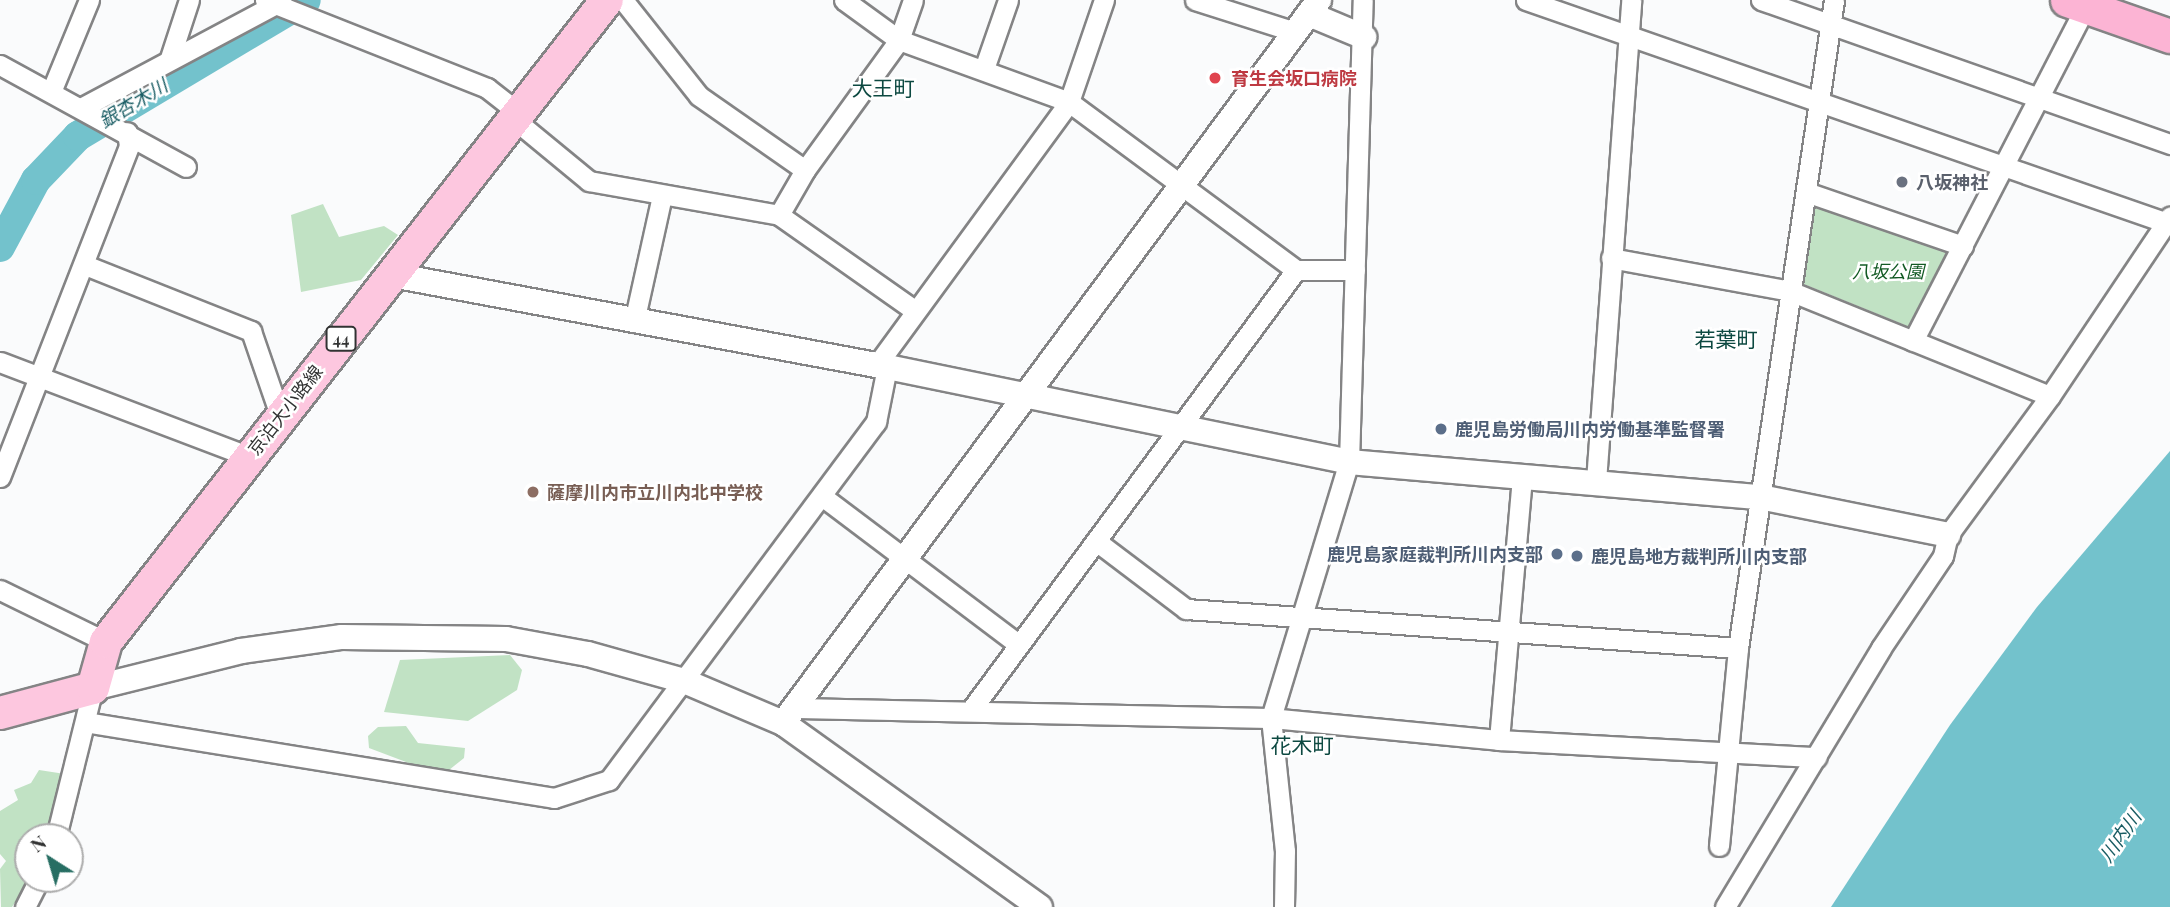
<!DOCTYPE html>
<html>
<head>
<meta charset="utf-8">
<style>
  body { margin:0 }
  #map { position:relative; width:2170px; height:907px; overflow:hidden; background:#fafbfc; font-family:"Playfair Display","Noto Sans JP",serif }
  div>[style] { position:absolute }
  .green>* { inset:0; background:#c1e2c4 }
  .water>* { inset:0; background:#73c2cc }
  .river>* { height:30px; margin:-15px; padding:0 15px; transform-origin:15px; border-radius:15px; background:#73c2cc }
  .roads { filter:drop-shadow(2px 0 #848485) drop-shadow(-2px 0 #848485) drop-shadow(0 2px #848485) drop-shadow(0 -2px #848485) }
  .minor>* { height:19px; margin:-9.5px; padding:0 9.5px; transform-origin:9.5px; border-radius:9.5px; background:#fff }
  .tertiary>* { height:24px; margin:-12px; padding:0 12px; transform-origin:12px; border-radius:12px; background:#fff }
  .primary>* { height:32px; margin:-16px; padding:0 16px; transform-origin:16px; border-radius:16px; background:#fdc7df }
  .trunk>* { height:33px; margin:-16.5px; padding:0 16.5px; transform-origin:16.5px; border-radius:16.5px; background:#fcb4d4 }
  .dots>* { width:19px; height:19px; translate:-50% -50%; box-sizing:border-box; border:4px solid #fff; border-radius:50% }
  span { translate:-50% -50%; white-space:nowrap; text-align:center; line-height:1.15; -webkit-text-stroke:5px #fff; paint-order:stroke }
  .shield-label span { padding:2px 5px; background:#fff; border:2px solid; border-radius:5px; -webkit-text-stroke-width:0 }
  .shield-label { font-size:16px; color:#323333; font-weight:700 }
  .health-label { font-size:18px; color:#be3a42; font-weight:700 }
  .left { translate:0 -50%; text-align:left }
  .worship-label { font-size:18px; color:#5b616d; font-weight:700 }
  .park-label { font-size:18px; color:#125a24; font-style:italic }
  .street-label { font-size:18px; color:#323333 }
  .service-label { font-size:18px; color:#4e5e75; font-weight:700 }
  .right { translate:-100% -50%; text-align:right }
  .education-label { font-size:18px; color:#785e54; font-weight:700 }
  .water-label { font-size:19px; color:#1a5d64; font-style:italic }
  .quarter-label { font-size:21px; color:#0d4941 }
  .north { position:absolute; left:14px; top:823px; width:70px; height:70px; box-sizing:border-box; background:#fff; border:2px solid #adadad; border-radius:50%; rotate:323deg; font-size:19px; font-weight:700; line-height:28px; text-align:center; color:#323333 }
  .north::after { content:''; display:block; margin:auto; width:24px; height:32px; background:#276e63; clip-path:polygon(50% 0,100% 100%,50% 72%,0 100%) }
</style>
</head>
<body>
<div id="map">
  <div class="green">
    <div style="clip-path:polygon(1812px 200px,1952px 251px,1912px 328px,1801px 283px)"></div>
    <div style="clip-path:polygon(323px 204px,339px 237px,384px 226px,398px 235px,361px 280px,301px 292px,291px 215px)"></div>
    <div style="clip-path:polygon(510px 655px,522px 670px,517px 690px,468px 721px,384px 712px,400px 660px)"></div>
    <div style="clip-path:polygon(406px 726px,418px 743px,465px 748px,464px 758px,449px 770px,414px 765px,369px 748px,368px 736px,378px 727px)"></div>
    <div style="clip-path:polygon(39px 770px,65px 774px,44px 837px,28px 837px,30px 879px,12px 907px,1px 907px,0 869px,6px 861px,0 854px,0 811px,18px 800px,14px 790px,31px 783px)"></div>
  </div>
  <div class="water">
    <div style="clip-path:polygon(2170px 451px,2170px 907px,1831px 907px,1950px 725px,2037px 607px)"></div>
  </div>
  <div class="river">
    <div style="left:0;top:247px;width:76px;rotate:-61.8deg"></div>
    <div style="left:36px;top:180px;width:61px;rotate:-46.3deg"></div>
    <div style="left:78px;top:136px;width:265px;rotate:-30.8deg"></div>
  </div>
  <div class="roads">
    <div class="minor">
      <div style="left:265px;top:0;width:239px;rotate:21.6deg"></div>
      <div style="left:487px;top:88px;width:41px;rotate:38deg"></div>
      <div style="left:623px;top:0;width:122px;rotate:51.6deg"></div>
      <div style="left:699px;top:96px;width:129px;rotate:34.9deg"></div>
      <div style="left:844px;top:0;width:68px;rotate:36deg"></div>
      <div style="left:899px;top:40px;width:181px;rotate:20deg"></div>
      <div style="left:1069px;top:102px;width:282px;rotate:36.5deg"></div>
      <div style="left:1296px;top:270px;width:59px"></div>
      <div style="left:1195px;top:0;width:105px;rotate:17.7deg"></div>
      <div style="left:1526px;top:0;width:679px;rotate:19.18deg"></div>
      <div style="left:1761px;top:0;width:434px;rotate:19.4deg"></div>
      <div style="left:170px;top:58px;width:61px;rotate:-71.9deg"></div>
      <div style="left:0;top:65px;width:212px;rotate:28.7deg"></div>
      <div style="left:984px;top:69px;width:73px;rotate:-70.8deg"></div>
      <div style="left:51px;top:92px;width:100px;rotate:-67.6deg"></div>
      <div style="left:81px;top:108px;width:227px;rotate:-28.1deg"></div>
      <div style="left:515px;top:120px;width:96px;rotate:39.5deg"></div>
      <div style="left:589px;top:181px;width:193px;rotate:10.1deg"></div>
      <div style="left:779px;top:215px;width:165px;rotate:35.1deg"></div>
      <div style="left:1806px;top:192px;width:166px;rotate:19deg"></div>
      <div style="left:779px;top:215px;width:52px;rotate:-60deg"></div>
      <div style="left:805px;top:170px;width:160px;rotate:-54.1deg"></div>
      <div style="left:899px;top:40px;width:42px;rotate:-70.7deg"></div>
      <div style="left:1611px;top:258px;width:182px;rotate:10.4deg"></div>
      <div style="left:1790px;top:291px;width:280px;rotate:22deg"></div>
      <div style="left:85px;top:265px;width:179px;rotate:21.7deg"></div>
      <div style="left:251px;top:331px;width:89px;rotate:71deg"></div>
      <div style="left:634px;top:322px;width:129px;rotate:-77.5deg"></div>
      <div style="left:1913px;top:341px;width:384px;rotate:-62.7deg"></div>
      <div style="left:0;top:362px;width:265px;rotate:20.8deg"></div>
      <div style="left:876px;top:366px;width:327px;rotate:-53.8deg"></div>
      <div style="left:1069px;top:102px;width:108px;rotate:-71.1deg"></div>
      <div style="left:0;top:477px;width:355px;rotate:-68.7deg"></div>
      <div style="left:129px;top:146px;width:14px;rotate:-98deg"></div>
      <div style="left:1596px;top:481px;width:482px;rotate:-85.8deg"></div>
      <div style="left:823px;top:497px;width:244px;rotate:37deg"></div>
      <div style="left:1096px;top:541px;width:113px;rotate:37.1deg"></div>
      <div style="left:1186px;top:609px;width:553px;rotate:4.04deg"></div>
      <div style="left:0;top:590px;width:118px;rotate:26.1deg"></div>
      <div style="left:795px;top:708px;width:476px;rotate:1.2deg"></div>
      <div style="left:1271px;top:718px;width:229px;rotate:5.5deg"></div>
      <div style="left:1499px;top:740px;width:318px;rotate:3.1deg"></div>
      <div style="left:971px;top:710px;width:547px;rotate:-53.55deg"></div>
      <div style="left:85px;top:722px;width:475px;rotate:9.2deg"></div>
      <div style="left:554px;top:798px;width:58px;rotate:-18.1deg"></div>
      <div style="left:609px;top:780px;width:447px;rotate:-53.3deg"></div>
      <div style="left:876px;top:422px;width:56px;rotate:-78.7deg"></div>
      <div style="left:1499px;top:740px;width:265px;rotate:-85deg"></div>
      <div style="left:56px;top:837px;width:154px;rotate:-76.1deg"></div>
      <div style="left:1719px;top:846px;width:199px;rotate:-84.5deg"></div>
      <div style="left:1738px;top:648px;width:655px;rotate:-81.57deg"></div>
      <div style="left:25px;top:907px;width:31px;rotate:-63deg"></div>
      <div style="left:1284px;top:907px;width:56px;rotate:-89deg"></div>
      <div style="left:1285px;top:851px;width:134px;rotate:-96deg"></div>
      <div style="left:1271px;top:718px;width:268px;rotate:-73.1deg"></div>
      <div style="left:1349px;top:462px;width:462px;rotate:-88.3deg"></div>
      <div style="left:1725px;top:907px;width:302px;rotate:-58.9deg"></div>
      <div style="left:1881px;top:648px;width:111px;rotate:-56deg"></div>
      <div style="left:1943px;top:556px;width:22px;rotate:-77deg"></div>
      <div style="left:1948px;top:535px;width:172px;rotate:-53.7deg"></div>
      <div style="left:2050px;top:396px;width:216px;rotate:-56.2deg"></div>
    </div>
    <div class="tertiary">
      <div style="left:1309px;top:14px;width:60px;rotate:22.7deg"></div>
      <div style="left:392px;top:275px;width:503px;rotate:10.53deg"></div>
      <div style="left:887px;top:367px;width:472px;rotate:11.6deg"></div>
      <div style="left:1349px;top:462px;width:412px;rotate:4.9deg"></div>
      <div style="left:1760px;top:497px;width:192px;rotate:11.4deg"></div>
      <div style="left:93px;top:688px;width:153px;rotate:-14deg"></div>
      <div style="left:241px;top:651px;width:102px;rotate:-7.9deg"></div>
      <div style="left:342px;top:637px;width:164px;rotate:0.7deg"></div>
      <div style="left:506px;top:639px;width:83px;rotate:10.4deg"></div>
      <div style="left:588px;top:654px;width:100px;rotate:15.7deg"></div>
      <div style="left:684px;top:681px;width:108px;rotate:23deg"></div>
      <div style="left:783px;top:723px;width:316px;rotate:35.6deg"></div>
      <div style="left:783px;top:723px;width:900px;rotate:-53.45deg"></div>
    </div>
    <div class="primary">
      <div style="left:0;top:713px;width:96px;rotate:-15deg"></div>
      <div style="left:93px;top:688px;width:48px;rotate:-74.2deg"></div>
      <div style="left:106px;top:642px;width:814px;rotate:-52.03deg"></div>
    </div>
    <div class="trunk">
      <div style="left:2067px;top:0;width:109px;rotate:19.3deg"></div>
    </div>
  </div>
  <div class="dots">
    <div style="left:1215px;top:78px;background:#e0444e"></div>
    <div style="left:1902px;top:182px;background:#6b7280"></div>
    <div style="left:1441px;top:429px;background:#5c6f8a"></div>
    <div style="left:533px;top:492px;background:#8d6e63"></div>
    <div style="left:1557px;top:554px;background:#5c6f8a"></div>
    <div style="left:1577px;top:556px;background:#5c6f8a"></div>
  </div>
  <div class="shield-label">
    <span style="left:341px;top:339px">44</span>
  </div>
  <div class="health-label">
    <span class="left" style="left:1231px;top:78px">育生会坂口病院</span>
  </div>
  <div class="worship-label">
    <span class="left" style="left:1916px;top:182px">八坂神社</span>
  </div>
  <div class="park-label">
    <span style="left:1888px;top:271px">八坂公園</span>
  </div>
  <div class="street-label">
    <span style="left:285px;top:410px;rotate:-52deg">京泊大小路線</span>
  </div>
  <div class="service-label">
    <span class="left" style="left:1455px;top:429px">鹿児島労働局川内労働基準監督署</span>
    <span class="right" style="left:1543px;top:554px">鹿児島家庭裁判所川内支部</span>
    <span class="left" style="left:1591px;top:556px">鹿児島地方裁判所川内支部</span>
  </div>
  <div class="education-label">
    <span class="left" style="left:547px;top:492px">薩摩川内市立川内北中学校</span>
  </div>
  <div class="water-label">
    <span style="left:133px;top:103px;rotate:-31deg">銀杏木川</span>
    <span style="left:2120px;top:836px;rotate:-55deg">川内川</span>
  </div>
  <div class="quarter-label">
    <span style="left:883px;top:87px">大王町</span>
    <span style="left:1726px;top:338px">若葉町</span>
    <span style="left:1302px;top:744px">花木町</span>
  </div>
  <div class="north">N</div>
</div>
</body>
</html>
